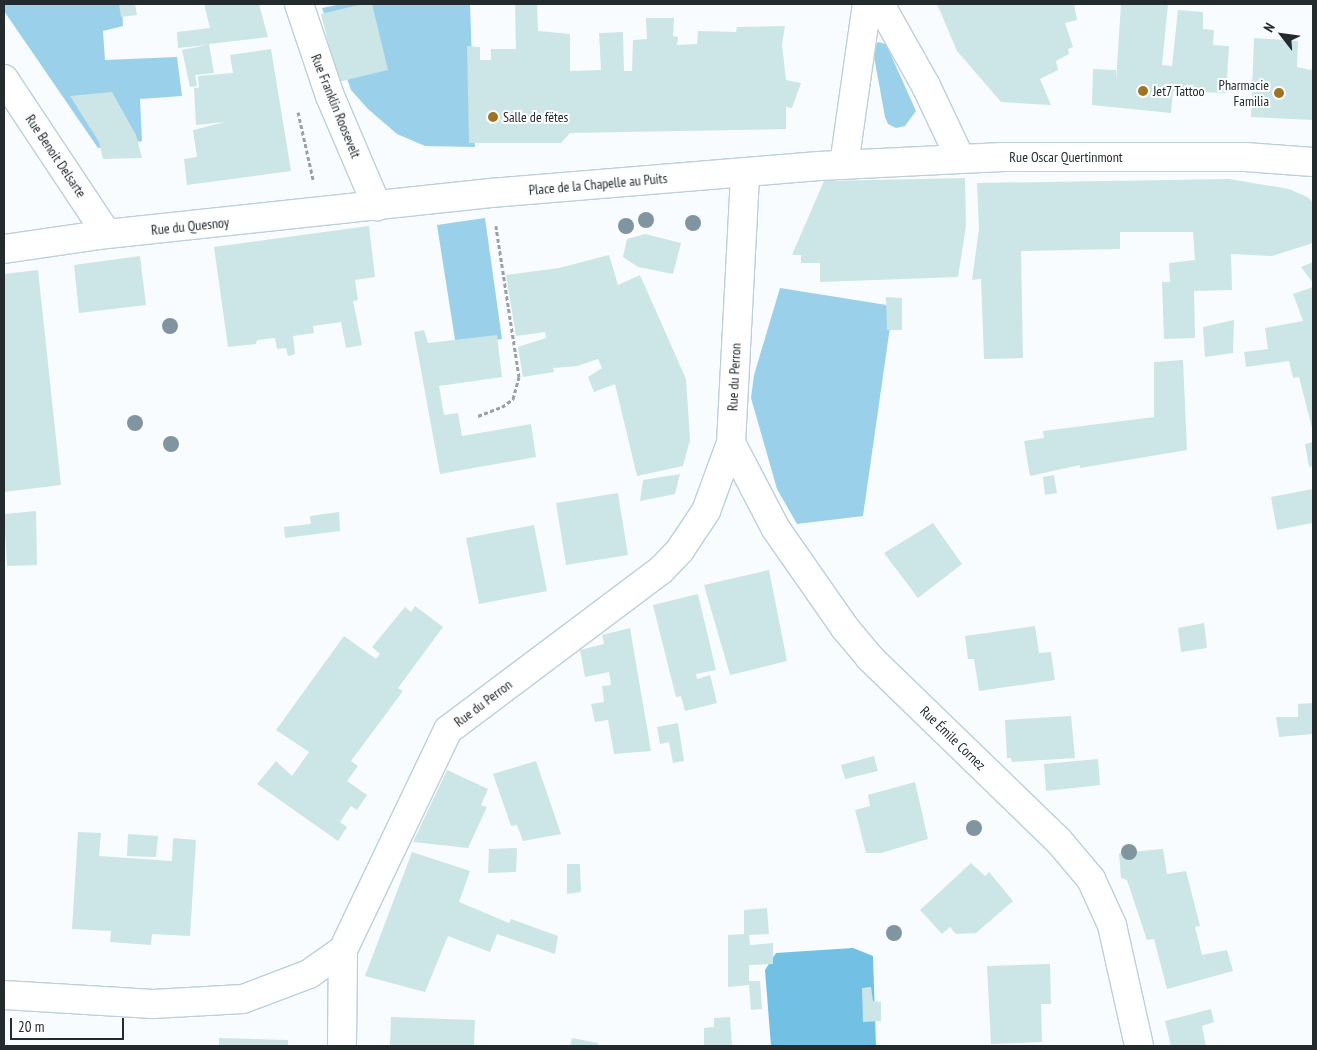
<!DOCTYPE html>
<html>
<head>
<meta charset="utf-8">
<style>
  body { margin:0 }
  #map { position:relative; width:1317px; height:1050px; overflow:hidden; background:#f8fcff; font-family:"PT Sans Narrow",sans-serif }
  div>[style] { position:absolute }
  .green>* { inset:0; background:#9bd0eb }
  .forest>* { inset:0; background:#72c0e4 }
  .building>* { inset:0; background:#cce5e6 }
  .path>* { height:3px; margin-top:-1.5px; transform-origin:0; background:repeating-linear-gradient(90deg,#9ba0a4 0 4px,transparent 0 6.5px) }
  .roads { filter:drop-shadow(1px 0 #bcd0da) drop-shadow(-1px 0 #bcd0da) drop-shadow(0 1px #bcd0da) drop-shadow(0 -1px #bcd0da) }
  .minor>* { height:28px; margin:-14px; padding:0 14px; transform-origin:14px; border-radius:14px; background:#fff }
  .trees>* { width:16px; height:16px; margin:-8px; border-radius:50%; background:#80959f }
  .dots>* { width:14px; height:14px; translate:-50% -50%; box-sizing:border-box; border:2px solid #fff; border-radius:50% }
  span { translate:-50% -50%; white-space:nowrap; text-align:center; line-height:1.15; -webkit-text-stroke:4px #fff; paint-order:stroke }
  .poi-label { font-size:14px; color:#232b2f }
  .right { translate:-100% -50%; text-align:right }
  .left { translate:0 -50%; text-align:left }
  .street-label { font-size:14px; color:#232b2f }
  .frame { position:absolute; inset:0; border:5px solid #232b2f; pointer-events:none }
  .north { position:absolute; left:1257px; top:10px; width:50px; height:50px; -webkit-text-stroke:4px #fff; paint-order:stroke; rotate:300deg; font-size:14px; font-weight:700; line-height:20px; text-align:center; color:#232b2f }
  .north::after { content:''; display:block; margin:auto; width:18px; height:22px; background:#232b2f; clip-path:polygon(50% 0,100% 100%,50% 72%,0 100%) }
  .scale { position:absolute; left:10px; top:1018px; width:114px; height:22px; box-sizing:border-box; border:2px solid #232b2f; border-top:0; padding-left:6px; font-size:15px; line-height:18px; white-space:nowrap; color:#232b2f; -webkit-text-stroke:4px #fff; paint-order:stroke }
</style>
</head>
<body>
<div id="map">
  <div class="green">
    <div style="clip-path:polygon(4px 4px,122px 4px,123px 26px,103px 31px,105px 60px,177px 57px,182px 96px,140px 99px,142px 141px,98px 148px,4px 11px)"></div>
    <div style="clip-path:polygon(342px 4px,470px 4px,475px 147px,425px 146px,397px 134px,368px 109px,351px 90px,322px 8px)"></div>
    <div style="clip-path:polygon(878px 42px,886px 44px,916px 111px,905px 126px,896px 128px,888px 124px,885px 117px,873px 51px)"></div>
    <div style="clip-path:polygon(485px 218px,502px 339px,456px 346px,437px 225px)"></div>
    <div style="clip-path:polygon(780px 288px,893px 306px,863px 516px,797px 524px,777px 489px,751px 398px,754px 375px)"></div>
  </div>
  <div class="forest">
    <div style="clip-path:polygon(853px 948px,873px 956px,876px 1046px,771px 1046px,765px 970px,776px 953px)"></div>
  </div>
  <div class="building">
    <div style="clip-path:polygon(119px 4px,135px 4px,137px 15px,121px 17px)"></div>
    <div style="clip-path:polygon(204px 4px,259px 4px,268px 37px,209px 44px,214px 73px,195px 75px,197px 86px,190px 87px,182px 50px,207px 45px,178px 48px,177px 32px,210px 28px)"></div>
    <div style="clip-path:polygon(363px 4px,372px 4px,388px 70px,338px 82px,321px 14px)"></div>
    <div style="clip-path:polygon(515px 4px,537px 4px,538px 31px,570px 34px,570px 71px,601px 70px,599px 33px,623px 32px,624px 71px,632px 71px,633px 40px,647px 39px,646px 18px,674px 18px,673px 36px,678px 37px,677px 45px,697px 44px,698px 31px,736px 32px,737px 27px,785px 26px,782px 45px,786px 80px,801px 83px,792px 108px,786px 107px,786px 129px,570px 133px,561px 143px,469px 143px,467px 46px,480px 47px,480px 60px,491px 60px,491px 49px,516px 49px)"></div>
    <div style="clip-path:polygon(937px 4px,1074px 4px,1077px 20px,1065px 23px,1073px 47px,1068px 49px,1069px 54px,1056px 61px,1058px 70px,1040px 79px,1051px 105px,1001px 102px,957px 51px)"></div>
    <div style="clip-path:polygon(1121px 4px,1168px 4px,1162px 65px,1172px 66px,1178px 10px,1203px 12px,1203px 29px,1214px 30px,1213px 45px,1229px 46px,1226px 93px,1173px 91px,1171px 113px,1092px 105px,1093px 69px,1116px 70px,1116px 81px)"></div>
    <div style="clip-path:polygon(1254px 38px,1298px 41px,1297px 67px,1311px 70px,1313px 65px,1313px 120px,1251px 117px)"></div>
    <div style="clip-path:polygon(271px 49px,291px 171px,187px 185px,184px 159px,197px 157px,193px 130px,225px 122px,196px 125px,194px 88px,199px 88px,198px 76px,233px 73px,230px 55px)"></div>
    <div style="clip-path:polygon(112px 92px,136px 135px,142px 158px,103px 159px,99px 142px,70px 96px)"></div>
    <div style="clip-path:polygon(965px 178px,966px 226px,958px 277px,820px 282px,820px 263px,801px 263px,801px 255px,792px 255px,824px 181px)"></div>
    <div style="clip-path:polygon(1229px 179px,1289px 189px,1307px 197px,1313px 202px,1313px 243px,1272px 256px,1231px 254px,1232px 290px,1194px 291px,1195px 338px,1164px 339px,1162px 282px,1170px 282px,1169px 263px,1195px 260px,1193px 232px,1120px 232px,1120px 249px,1021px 251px,1023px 358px,984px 359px,981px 279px,972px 280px,979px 229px,977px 183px)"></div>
    <div style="clip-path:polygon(369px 226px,375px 277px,355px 280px,358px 300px,353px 301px,362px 345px,346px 348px,341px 322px,313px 326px,314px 333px,293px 336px,295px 354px,288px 356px,286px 348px,277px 349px,275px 338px,257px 340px,256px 344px,228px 347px,214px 247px)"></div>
    <div style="clip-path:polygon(645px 234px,681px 243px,673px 274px,638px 267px,623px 257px,627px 239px)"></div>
    <div style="clip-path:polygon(609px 255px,618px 285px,640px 275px,686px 379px,690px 440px,683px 466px,637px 476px,615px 384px,594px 392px,588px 377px,602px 368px,598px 359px,577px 366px,553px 368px,554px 372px,523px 377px,518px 347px,546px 338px,545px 332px,516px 336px,506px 275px,559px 268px)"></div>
    <div style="clip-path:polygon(140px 256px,146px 305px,79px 313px,74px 265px)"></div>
    <div style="clip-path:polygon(1313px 262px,1313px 283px,1301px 267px)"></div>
    <div style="clip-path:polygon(38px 270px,61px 485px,4px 492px,4px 274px)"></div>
    <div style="clip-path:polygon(1313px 287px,1313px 428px,1312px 428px,1299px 377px,1293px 378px,1289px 361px,1246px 367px,1244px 352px,1268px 349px,1265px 328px,1303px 321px,1293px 294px)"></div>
    <div style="clip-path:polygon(886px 297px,902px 298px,902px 330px,887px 330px)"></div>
    <div style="clip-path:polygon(1234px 320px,1233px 353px,1205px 357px,1203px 327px)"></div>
    <div style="clip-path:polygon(424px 330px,428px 343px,497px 335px,502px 377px,439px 386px,444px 415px,458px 413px,462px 436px,531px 424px,536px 457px,440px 474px,414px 332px)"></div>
    <div style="clip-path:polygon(1183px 360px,1187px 450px,1080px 468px,1080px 465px,1030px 476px,1024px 441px,1044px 438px,1043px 431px,1154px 417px,1154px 362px)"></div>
    <div style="clip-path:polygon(1313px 442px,1313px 466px,1309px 467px,1305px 444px)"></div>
    <div style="clip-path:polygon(680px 474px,675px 494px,640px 501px,643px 480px)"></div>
    <div style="clip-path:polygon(1054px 475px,1057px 493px,1045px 495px,1043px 477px)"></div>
    <div style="clip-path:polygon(1313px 489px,1312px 523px,1277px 530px,1271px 497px)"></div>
    <div style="clip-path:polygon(618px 493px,628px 555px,566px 565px,556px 503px)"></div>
    <div style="clip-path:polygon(36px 511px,37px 565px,7px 566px,4px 514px)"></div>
    <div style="clip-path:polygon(339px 512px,340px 531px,285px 538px,284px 527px,311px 524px,310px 516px)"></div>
    <div style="clip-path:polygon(933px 523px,962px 564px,918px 598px,884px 553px)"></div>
    <div style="clip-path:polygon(534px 525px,547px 591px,479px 604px,466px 538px)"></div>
    <div style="clip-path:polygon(769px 570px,787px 661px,730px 675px,704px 585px)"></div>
    <div style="clip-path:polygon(698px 594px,716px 670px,696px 674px,697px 679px,710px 675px,717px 703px,685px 711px,681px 696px,676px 697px,653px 605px)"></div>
    <div style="clip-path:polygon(415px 606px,443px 627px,398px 688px,403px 691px,351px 761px,358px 766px,347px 781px,367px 795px,357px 810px,351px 806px,340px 822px,347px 827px,338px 841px,257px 784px,276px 761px,292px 776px,309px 752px,276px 730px,344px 636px,376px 659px,380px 654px,372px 647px,405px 607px,411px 612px)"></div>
    <div style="clip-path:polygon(1204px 623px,1207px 648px,1181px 652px,1178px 628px)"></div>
    <div style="clip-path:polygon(1035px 626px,1039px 653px,1051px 652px,1055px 680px,979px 691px,974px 659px,968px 659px,965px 636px)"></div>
    <div style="clip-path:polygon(630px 628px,651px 751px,614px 754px,608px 720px,595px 722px,591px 704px,604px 702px,602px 686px,611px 685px,609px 672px,585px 677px,580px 650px,604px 644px,602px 635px)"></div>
    <div style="clip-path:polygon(1313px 703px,1313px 734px,1279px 737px,1276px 717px,1298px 717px,1298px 704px)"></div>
    <div style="clip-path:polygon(1071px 716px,1075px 758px,1012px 762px,1011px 758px,1007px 758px,1005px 720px)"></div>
    <div style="clip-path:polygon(678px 723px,684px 761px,673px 763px,669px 742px,660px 744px,657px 727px)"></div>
    <div style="clip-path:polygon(874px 756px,878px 771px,845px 779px,841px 765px)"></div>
    <div style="clip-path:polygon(1098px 759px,1100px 785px,1046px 791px,1044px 764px)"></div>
    <div style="clip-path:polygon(536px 761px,561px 834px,523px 841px,517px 825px,511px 826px,493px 774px)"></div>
    <div style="clip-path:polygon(447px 770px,488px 789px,481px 805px,487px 807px,468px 848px,413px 842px)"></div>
    <div style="clip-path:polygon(915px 782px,928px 839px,881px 853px,866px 853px,855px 810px,870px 806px,868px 795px)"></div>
    <div style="clip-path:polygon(78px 832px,101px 833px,99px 856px,172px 861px,173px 838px,196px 840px,190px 936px,152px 934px,151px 945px,110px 942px,111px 931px,72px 929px)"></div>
    <div style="clip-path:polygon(128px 834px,158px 836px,156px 857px,127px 856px)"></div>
    <div style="clip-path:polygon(517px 848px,516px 872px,488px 873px,489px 849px)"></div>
    <div style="clip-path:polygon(1163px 849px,1167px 874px,1186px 871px,1200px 926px,1195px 927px,1202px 955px,1227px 950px,1233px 971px,1167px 989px,1154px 939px,1147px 940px,1127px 880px,1121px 878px,1119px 853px)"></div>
    <div style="clip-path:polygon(412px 852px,470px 871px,459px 902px,509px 923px,511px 919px,558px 936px,555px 954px,497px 934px,490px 952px,448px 936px,425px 992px,365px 976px)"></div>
    <div style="clip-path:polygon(971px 863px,985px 876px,989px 872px,1013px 901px,976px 933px,956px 934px,950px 927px,942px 934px,920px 910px)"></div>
    <div style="clip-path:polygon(567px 864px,580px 864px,581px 892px,567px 894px)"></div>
    <div style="clip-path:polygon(767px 908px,769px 934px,749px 935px,750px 945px,773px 943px,773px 964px,749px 965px,749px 981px,760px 981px,762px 1009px,751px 1010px,749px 985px,728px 987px,728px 935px,744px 934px,744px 910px)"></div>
    <div style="clip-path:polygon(1050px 964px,1051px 1004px,1041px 1004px,1042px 1042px,991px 1044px,987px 966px)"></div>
    <div style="clip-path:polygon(871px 987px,873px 1001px,881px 1002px,881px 1021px,863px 1022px,862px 988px)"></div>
    <div style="clip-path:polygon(1211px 1009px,1214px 1022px,1202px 1026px,1206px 1046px,1171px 1046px,1165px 1021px)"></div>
    <div style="clip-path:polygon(391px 1017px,475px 1020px,474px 1046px,390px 1046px)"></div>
    <div style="clip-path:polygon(730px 1017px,732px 1046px,704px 1046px,704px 1028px,714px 1027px,714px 1018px)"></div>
    <div style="clip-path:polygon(219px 1038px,288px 1040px,288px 1046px,219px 1046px)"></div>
    <div style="clip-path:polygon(572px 1038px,598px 1043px,598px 1046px,570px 1046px)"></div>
  </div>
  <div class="path">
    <div style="left:298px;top:112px;width:69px;rotate:77.4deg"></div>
    <div style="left:478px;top:416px;width:26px;rotate:-21deg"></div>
    <div style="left:502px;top:407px;width:14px;rotate:-36deg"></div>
    <div style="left:513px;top:399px;width:23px;rotate:-75deg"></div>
    <div style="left:519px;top:377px;width:153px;rotate:-98.7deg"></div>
  </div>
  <div class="roads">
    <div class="minor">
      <div style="left:299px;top:4px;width:97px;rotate:71.4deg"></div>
      <div style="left:330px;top:96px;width:120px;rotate:66.9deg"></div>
      <div style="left:880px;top:4px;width:94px;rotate:60.7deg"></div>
      <div style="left:926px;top:86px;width:80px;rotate:64.7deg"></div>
      <div style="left:4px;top:79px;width:186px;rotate:56.4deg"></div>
      <div style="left:844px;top:165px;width:163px;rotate:-81.9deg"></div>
      <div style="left:4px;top:249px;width:104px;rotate:-8.3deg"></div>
      <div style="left:107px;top:234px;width:386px;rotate:-6.1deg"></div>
      <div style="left:491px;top:193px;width:329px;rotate:-4.7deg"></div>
      <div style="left:819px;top:166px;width:184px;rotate:-2.8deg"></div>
      <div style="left:1003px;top:157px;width:242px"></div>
      <div style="left:1245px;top:157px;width:68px;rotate:4.2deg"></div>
      <div style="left:731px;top:443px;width:97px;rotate:62.4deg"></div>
      <div style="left:776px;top:529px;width:121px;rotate:55.1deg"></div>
      <div style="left:845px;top:628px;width:39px;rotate:50deg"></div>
      <div style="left:870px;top:658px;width:262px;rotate:44.1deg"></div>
      <div style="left:1058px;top:840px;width:51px;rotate:49.8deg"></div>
      <div style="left:1091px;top:879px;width:51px;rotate:65.5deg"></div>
      <div style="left:1112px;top:925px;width:124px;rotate:77.4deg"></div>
      <div style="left:4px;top:995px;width:149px;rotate:3.5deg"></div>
      <div style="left:153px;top:1004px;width:90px;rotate:-3.2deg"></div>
      <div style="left:243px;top:999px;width:71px;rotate:-20.7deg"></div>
      <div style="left:309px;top:974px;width:42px;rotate:-35.2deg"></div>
      <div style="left:343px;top:950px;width:244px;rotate:-64.5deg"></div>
      <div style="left:448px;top:730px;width:266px;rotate:-36.9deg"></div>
      <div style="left:661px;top:570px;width:28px;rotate:-46deg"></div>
      <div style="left:680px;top:550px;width:47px;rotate:-56.3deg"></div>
      <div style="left:706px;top:511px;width:72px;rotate:-69.8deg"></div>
      <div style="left:731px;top:443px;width:271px;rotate:-87deg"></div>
      <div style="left:342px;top:1046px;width:96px;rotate:-89.4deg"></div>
    </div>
  </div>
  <div class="trees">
    <div style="left:646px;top:220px"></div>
    <div style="left:693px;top:223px"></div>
    <div style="left:626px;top:226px"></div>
    <div style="left:170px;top:326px"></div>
    <div style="left:135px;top:423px"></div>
    <div style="left:171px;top:444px"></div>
    <div style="left:974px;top:828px"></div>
    <div style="left:1129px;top:852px"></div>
    <div style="left:894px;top:933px"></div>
  </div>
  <div class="dots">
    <div style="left:1143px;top:91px;background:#a07224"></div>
    <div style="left:1279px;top:93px;background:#a07224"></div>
    <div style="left:493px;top:117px;background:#a07224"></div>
  </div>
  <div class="poi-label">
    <span class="right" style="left:1269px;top:93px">Pharmacie<br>Familia</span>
    <span class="left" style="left:1153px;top:91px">Jet7 Tattoo</span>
    <span class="left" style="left:503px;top:117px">Salle de fëtes</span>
  </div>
  <div class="street-label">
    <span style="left:336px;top:106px;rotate:68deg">Rue Franklin Roosevelt</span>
    <span style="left:56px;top:156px;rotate:56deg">Rue Benoit Delsarte</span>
    <span style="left:1066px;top:157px">Rue Oscar Quertinmont</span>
    <span style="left:598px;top:184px;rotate:-5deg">Place de la Chapelle au Puits</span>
    <span style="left:190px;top:226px;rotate:-6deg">Rue du Quesnoy</span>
    <span style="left:734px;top:377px;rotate:-87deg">Rue du Perron</span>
    <span style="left:483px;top:703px;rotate:-37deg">Rue du Perron</span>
    <span style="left:953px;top:738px;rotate:44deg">Rue Émile Cornez</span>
  </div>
  <div class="frame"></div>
  <div class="north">N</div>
  <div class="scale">20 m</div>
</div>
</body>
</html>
